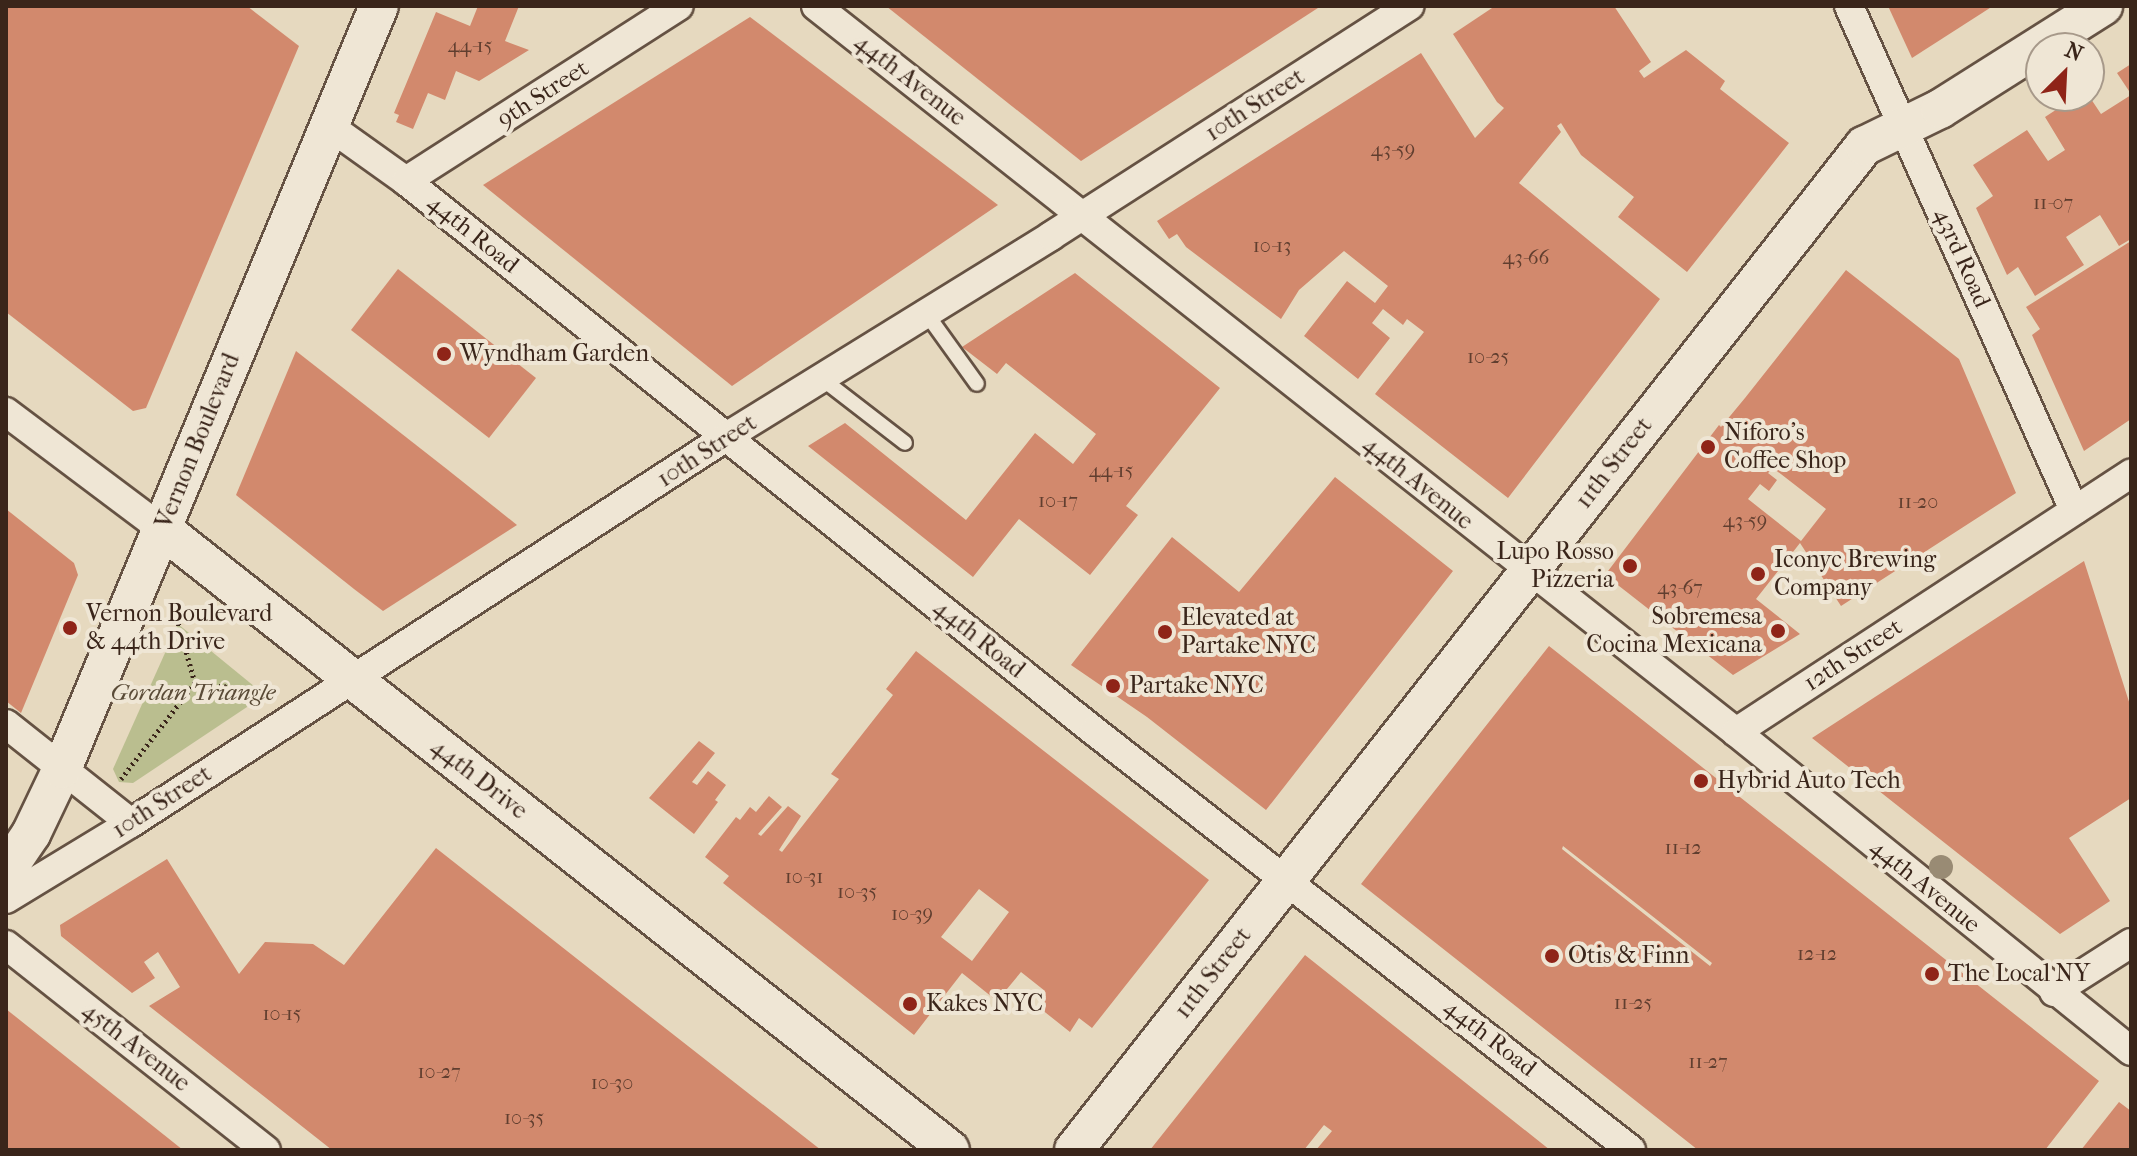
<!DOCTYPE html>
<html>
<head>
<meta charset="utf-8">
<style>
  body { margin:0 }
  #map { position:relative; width:2137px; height:1156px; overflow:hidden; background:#e6d9bf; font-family:"IM FELL French Canon",serif }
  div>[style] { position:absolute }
  .green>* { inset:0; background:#babe8f }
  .building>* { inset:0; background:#d2896d }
  .path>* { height:5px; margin-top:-2.5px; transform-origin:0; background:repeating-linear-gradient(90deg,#3a251a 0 2px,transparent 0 6px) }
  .roads { filter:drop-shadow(2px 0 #655243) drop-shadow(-2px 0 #655243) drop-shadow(0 2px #655243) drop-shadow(0 -2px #655243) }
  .lane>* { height:14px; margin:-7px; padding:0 7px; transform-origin:7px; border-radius:7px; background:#efe6d5 }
  .street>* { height:28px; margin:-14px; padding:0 14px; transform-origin:14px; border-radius:14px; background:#efe6d5 }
  .secondary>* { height:38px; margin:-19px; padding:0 19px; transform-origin:19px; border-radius:19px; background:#efe6d5 }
  .trees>* { width:24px; height:24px; margin:-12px; border-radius:50%; background:#998b74 }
  .dots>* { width:22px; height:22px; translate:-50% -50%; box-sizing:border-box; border:4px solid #efe6d5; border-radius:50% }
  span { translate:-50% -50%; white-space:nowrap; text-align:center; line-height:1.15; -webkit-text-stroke:8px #efe6d5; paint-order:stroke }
  .number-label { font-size:20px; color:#603e2f }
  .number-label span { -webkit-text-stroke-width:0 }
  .street-label { font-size:24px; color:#3a251a }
  .poi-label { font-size:24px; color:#3a251a }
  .left { translate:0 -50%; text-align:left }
  .right { translate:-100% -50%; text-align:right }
  .park-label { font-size:24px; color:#5a4b37; font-style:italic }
  .frame { position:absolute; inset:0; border:8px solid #3a251a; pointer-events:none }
  .north { position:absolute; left:2025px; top:32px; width:80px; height:80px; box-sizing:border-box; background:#efe6d5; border:2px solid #a7998a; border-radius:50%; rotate:24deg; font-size:22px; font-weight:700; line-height:32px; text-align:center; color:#3a251a }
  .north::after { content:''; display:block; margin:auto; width:28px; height:36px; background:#8f2418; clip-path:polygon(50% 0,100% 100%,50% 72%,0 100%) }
</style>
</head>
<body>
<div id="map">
  <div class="green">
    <div style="clip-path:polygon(178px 624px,265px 695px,133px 783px,119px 782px,113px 769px)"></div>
  </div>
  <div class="building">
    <div style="clip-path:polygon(6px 6px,247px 6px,299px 46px,146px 408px,133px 411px,6px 312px)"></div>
    <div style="clip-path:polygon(478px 6px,519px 6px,505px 41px,529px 50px,479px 81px,456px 71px,445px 100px,428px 93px,413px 129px,396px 122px,399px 115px,394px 113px,436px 12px,470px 26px)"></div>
    <div style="clip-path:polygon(886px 6px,1321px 6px,1081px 161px)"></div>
    <div style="clip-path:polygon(1495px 6px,1614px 6px,1651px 62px,1639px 71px,1644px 78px,1686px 50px,1725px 81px,1720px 89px,1789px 143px,1687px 272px,1618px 217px,1634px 197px,1581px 155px,1561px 123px,1557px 126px,1561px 132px,1519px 183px,1660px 299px,1508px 498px,1375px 394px,1424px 332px,1407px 319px,1403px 325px,1383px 309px,1372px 323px,1390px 338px,1358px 379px,1304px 336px,1347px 281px,1375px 303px,1388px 286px,1344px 251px,1299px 290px,1281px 319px,1186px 247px,1177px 234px,1169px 239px,1157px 221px,1421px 53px,1475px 138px,1504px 108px,1497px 102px,1453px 34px)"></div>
    <div style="clip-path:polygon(1888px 6px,1993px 6px,1912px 58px)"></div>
    <div style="clip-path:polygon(750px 17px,998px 205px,732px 386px,483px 185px)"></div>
    <div style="clip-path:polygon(2131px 64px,2131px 94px,2117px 73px)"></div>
    <div style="clip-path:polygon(2131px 95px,2131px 239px,2119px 246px,2100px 215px,2066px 237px,2084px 265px,2035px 296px,2018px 267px,2007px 275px,1976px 208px,1993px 196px,1973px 165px,2027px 130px,2048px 161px,2065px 150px,2045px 117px,2077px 96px,2089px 96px,2101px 114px)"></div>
    <div style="clip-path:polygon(2131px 241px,2131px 419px,2084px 451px,2032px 335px,2040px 329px,2026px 307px)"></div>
    <div style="clip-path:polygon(398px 269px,536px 378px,489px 438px,351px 330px)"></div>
    <div style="clip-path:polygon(evenodd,1846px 270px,1959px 359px,2016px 493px,1841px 606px,1800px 543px,1756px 599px,1800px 634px,1733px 675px,1605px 575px,1719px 425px,1721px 427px,1745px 398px,1846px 270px,1773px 468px,1826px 509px,1801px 541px,1748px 499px,1760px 484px,1769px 491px,1777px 480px,1768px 473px,1773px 468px)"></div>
    <div style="clip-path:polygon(1075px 273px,1220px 388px,1126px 506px,1138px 515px,1090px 575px,1019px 519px,973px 577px,808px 446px,845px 423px,966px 520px,1035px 433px,1073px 464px,1096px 434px,1006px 363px,997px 374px,962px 347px)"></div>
    <div style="clip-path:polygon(296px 351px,448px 470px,517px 525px,383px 611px,354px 589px,236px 495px)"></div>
    <div style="clip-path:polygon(1335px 477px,1453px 571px,1266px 810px,1147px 717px,1071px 665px,1172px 537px,1239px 592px)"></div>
    <div style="clip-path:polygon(6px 509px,74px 563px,78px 575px,21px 713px,6px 701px)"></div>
    <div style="clip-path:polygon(2084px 561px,2131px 708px,2131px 798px,2069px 838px,2110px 901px,2060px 934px,1812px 738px)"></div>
    <div style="clip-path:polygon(evenodd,1549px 646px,2099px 1081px,2045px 1150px,1698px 1150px,1361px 884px,1549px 646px,1563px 846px,1712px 963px,1710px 966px,1562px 849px,1563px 846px)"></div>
    <div style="clip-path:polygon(evenodd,916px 651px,1209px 880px,1092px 1028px,1079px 1018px,1070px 1032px,1041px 1009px,1046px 1003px,1040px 999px,1045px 991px,1021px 972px,997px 1001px,962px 973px,914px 1035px,723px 883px,729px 876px,705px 857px,736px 817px,740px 820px,750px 807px,756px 812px,769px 796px,782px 807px,758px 834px,761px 836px,788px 806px,801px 816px,779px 850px,782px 852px,839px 779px,831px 774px,893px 695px,886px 689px,916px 651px,979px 889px,1009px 912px,972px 961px,941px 937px,979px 889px)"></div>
    <div style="clip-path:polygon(699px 741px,715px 753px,692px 782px,697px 785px,708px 771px,726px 785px,715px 800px,718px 802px,694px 834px,649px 798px)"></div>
    <div style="clip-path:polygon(436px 848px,642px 1010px,821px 1150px,332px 1150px,149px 1006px,180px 987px,158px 952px,144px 962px,155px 978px,132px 993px,61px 936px,60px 925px,167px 859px,239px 974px,265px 942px,313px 944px,344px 965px)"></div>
    <div style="clip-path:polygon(1305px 955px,1457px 1076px,1550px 1150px,1316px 1150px,1332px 1131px,1324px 1125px,1304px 1150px,1150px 1150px)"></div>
    <div style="clip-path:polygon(6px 1009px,183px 1150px,6px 1150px)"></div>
    <div style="clip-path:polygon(2119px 1102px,2131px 1111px,2131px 1150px,2081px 1150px)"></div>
  </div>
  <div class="path">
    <div style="left:195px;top:683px;width:79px;rotate:7.3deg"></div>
    <div style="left:121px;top:779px;width:121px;rotate:-52.4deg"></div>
    <div style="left:195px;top:683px;width:74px;rotate:-105.7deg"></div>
  </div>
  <div class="roads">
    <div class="lane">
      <div style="left:926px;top:313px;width:87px;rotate:54.3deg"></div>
      <div style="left:821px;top:378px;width:106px;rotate:37.7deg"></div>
    </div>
    <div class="street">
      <div style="left:816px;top:6px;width:1172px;rotate:38.28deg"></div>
      <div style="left:1736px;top:732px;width:508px;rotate:38.92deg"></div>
      <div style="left:1849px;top:6px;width:552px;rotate:65.94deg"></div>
      <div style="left:329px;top:126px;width:95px;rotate:35.5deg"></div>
      <div style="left:406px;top:181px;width:881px;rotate:38.64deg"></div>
      <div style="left:1094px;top:731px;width:681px;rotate:37.96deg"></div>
      <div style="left:406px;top:181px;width:324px;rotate:-32.7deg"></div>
      <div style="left:6px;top:412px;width:195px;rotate:36.9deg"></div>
      <div style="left:6px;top:724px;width:159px;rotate:38.4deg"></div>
      <div style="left:1736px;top:732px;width:472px;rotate:-33.2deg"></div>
      <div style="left:6px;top:899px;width:146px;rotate:-31.3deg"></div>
      <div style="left:131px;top:823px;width:709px;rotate:-32.97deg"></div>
      <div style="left:726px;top:437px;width:382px;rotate:-31.7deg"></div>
      <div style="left:1051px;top:236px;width:426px;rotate:-32.7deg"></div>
      <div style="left:6px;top:945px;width:331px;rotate:38.3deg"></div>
      <div style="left:2054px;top:992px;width:91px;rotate:-32.5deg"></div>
    </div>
    <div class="secondary">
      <div style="left:162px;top:529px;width:1003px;rotate:38.24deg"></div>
      <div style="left:6px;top:871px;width:45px;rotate:-56deg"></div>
      <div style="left:31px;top:834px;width:72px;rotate:-64.5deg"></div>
      <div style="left:62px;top:769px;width:826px;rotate:-67.44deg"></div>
      <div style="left:1074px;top:1150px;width:1278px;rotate:-51.8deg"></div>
      <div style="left:1864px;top:146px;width:85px;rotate:-26deg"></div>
      <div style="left:1940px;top:109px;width:193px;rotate:-32.3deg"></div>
    </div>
  </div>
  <div class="trees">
    <div style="left:1941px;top:867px"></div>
  </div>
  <div class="dots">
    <div style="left:444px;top:354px;background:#8f2418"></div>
    <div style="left:1708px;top:447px;background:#8f2418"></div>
    <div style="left:1630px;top:566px;background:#8f2418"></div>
    <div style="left:1758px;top:574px;background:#8f2418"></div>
    <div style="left:70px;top:628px;background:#8f2418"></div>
    <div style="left:1778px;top:631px;background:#8f2418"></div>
    <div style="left:1165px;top:632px;background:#8f2418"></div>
    <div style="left:1113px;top:686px;background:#8f2418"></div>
    <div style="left:1701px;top:781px;background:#8f2418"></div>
    <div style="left:1552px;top:956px;background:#8f2418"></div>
    <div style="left:1932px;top:974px;background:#8f2418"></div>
    <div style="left:910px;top:1004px;background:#8f2418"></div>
  </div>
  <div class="number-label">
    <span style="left:470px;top:45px">44-15</span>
    <span style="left:1393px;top:149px">43-59</span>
    <span style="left:2053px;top:202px">11-07</span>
    <span style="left:1272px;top:245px">10-13</span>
    <span style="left:1526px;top:257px">43-66</span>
    <span style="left:1488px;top:356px">10-25</span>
    <span style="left:1111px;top:470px">44-15</span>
    <span style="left:1058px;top:500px">10-17</span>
    <span style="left:1918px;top:501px">11-20</span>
    <span style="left:1745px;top:520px">43-59</span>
    <span style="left:1680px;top:587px">43-67</span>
    <span style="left:1683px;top:847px">11-12</span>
    <span style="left:804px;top:876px">10-31</span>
    <span style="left:857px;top:891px">10-35</span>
    <span style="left:912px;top:913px">10-39</span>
    <span style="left:1817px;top:953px">12-12</span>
    <span style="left:1633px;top:1002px">11-25</span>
    <span style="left:282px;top:1013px">10-15</span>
    <span style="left:1708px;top:1061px">11-27</span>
    <span style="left:439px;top:1071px">10-27</span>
    <span style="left:612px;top:1082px">10-30</span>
    <span style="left:524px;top:1117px">10-35</span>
  </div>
  <div class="street-label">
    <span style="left:910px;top:80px;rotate:38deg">44th Avenue</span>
    <span style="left:543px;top:94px;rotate:-33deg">9th Street</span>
    <span style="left:1255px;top:105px;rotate:-33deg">10th Street</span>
    <span style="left:473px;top:234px;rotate:39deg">44th Road</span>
    <span style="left:1962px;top:258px;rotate:66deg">43rd Road</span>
    <span style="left:198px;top:441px;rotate:-68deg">Vernon Boulevard</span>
    <span style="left:707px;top:451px;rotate:-33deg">10th Street</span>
    <span style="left:1614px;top:463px;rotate:-52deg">11th Street</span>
    <span style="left:1418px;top:483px;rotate:39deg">44th Avenue</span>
    <span style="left:979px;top:639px;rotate:39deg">44th Road</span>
    <span style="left:1853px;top:655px;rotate:-33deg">12th Street</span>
    <span style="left:479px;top:779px;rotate:38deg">44th Drive</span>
    <span style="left:162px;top:802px;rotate:-33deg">10th Street</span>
    <span style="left:1925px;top:886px;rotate:39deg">44th Avenue</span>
    <span style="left:1213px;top:973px;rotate:-52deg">11th Street</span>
    <span style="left:1490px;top:1038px;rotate:38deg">44th Road</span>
    <span style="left:136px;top:1047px;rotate:38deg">45th Avenue</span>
  </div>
  <div class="poi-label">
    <span class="left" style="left:460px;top:354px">Wyndham Garden</span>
    <span class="left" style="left:1724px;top:447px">Niforo's<br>Coffee Shop</span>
    <span class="right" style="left:1614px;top:566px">Lupo Rosso<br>Pizzeria</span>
    <span class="left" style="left:1774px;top:574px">Iconyc Brewing<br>Company</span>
    <span class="left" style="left:86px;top:628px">Vernon Boulevard<br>&amp; 44th Drive</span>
    <span class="right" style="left:1762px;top:631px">Sobremesa<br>Cocina Mexicana</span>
    <span class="left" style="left:1181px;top:632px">Elevated at<br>Partake NYC</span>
    <span class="left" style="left:1129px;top:686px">Partake NYC</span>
    <span class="left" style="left:1717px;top:781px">Hybrid Auto Tech</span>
    <span class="left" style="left:1568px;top:956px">Otis &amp; Finn</span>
    <span class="left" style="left:1948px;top:974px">The Local NY</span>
    <span class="left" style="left:926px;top:1004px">Kakes NYC</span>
  </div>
  <div class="park-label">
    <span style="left:193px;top:693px">Gordan Triangle</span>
  </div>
  <div class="frame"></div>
  <div class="north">N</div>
</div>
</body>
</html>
